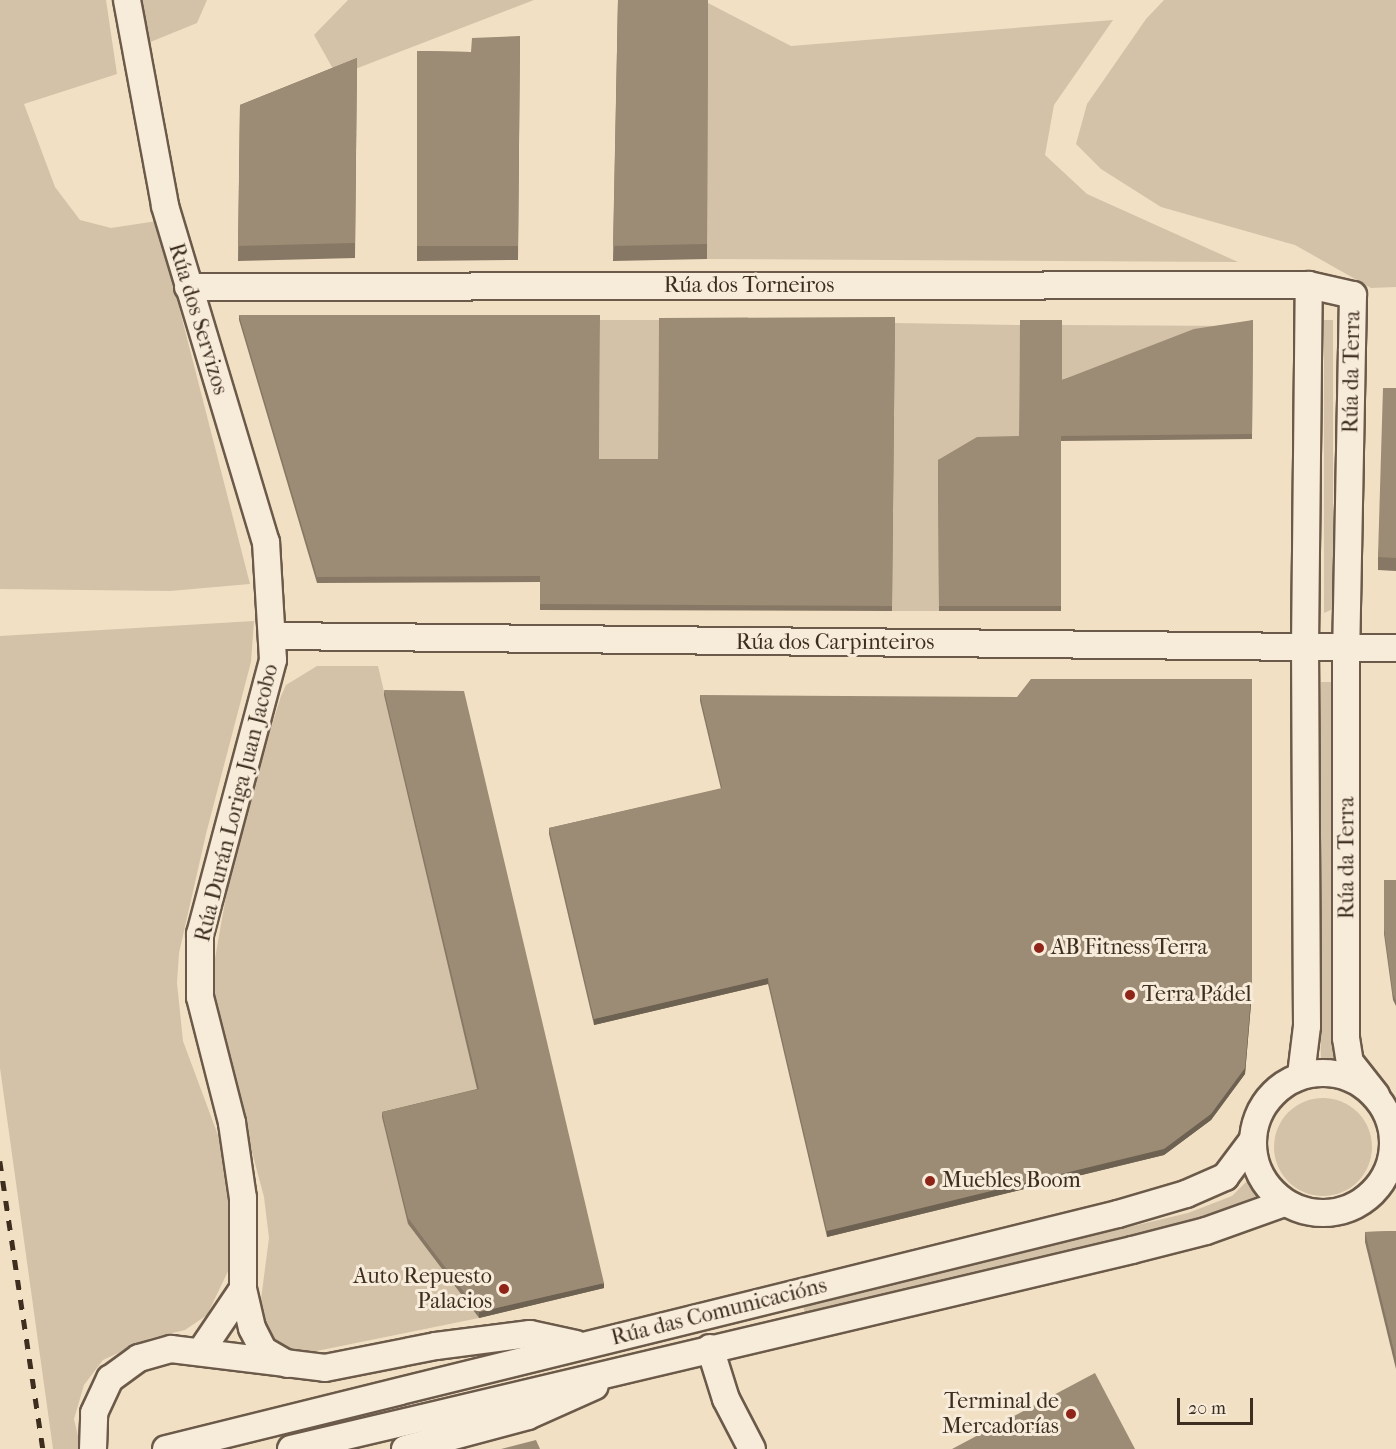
<!DOCTYPE html>
<html>
<head>
<meta charset="utf-8">
<style>
  body { margin:0 }
  #map { position:relative; width:1396px; height:1449px; overflow:hidden; background:#f2e0c4; font-family:"IM FELL French Canon",serif }
  div>[style] { position:absolute }
  .green>* { inset:0; background:#d3c2a8 }
  .round { border-radius:50% }
  .roads { filter:drop-shadow(2px 0 #6b5a49) drop-shadow(-2px 0 #6b5a49) drop-shadow(0 2px #6b5a49) drop-shadow(0 -2px #6b5a49) }
  .minor>* { height:26px; margin:-13px; padding:0 13px; transform-origin:13px; border-radius:13px; background:#f7ebd9 }
  .minor>.ring { margin:-13px; padding:0; box-sizing:content-box; background:none; border:26px solid #f7ebd9; border-radius:50% }
  .rail>* { height:4.5px; margin-top:-2.25px; transform-origin:0; background:repeating-linear-gradient(90deg,#3e2e20 0 10px,transparent 0 20px) }
  .wall>* { inset:0; background:#867865 }
  .shaded-wall>* { inset:0; background:#6d6152 }
  .building>* { inset:0; background:#9c8b75 }
  .dots>* { width:16px; height:16px; translate:-50% -50%; box-sizing:border-box; border:3px solid #f7ebd9; border-radius:50% }
  span { translate:-50% -50%; white-space:nowrap; text-align:center; line-height:1.15; -webkit-text-stroke:6px #f7ebd9; paint-order:stroke }
  .street-label { font-size:22px; color:#3e2e20 }
  .poi-label { font-size:22px; color:#3e2e20 }
  .left { translate:0 -50%; text-align:left }
  .right { translate:-100% -50%; text-align:right }
  .scale { position:absolute; left:1177px; top:1398px; width:76px; height:27px; box-sizing:border-box; border:3px solid #3e2e20; border-top:0; padding-left:8px; font-size:18px; line-height:21px; white-space:nowrap; color:#3e2e20; -webkit-text-stroke:4px #f7ebd9; paint-order:stroke }
</style>
</head>
<body>
<div id="map">
  <div class="green">
    <div style="clip-path:polygon(0 0,106px 0,117px 74px,24px 104px,55px 187px,80px 220px,111px 228px,157px 221px,250px 584px,170px 591px,0 589px)"></div>
    <div style="clip-path:polygon(142px 0,207px 0,197px 23px,148px 43px)"></div>
    <div style="clip-path:polygon(348px 0,534px 0,337px 76px,314px 35px)"></div>
    <div style="clip-path:polygon(1164px 0,1396px 0,1396px 287px,1371px 288px,1295px 245px,1161px 207px,1101px 169px,1076px 144px,1087px 104px,1146px 19px)"></div>
    <div style="clip-path:polygon(708px 3px,791px 46px,1113px 20px,1054px 105px,1045px 155px,1087px 194px,1238px 262px,707px 259px)"></div>
    <div style="clip-path:polygon(600px 320px,659px 320px,658px 465px,599px 465px)"></div>
    <div style="clip-path:polygon(1324px 320px,1333px 320px,1333px 609px,1324px 613px)"></div>
    <div style="clip-path:polygon(895px 323px,1020px 325px,1019px 441px,938px 465px,939px 611px,892px 611px)"></div>
    <div style="clip-path:polygon(1062px 325px,1247px 326px,1062px 385px)"></div>
    <div style="clip-path:polygon(254px 621px,251px 662px,206px 834px,179px 953px,177px 983px,183px 1041px,222px 1146px,230px 1190px,232px 1263px,207px 1315px,185px 1330px,151px 1338px,103px 1360px,84px 1385px,74px 1419px,81px 1449px,53px 1449px,0 1068px,0 636px)"></div>
    <div style="clip-path:polygon(317px 666px,378px 666px,479px 1094px,408px 1224px,479px 1318px,292px 1356px,269px 1336px,260px 1307px,269px 1238px,264px 1197px,212px 1003px,212px 975px,236px 840px,281px 696px,286px 685px)"></div>
    <div style="clip-path:polygon(1321px 682px,1334px 682px,1333px 1041px,1336px 1065px,1321px 1063px,1318px 906px)"></div>
    <div class="round" style="left:1274px;top:1098px;width:98px;height:98px"></div>
    <div style="clip-path:polygon(1250px 1178px,1259px 1195px,1201px 1219px,805px 1315px,803px 1304px,1188px 1213px,1232px 1196px)"></div>
  </div>
  <div class="roads">
    <div class="minor">
      <div style="left:127px;top:0;width:209px;rotate:79.5deg"></div>
      <div style="left:165px;top:206px;width:351px;rotate:73.3deg"></div>
      <div style="left:266px;top:542px;width:118px;rotate:86.6deg"></div>
      <div style="left:273px;top:660px;width:284px;rotate:104.9deg"></div>
      <div style="left:200px;top:934px;width:63px;rotate:90deg"></div>
      <div style="left:200px;top:997px;width:130px;rotate:75.7deg"></div>
      <div style="left:232px;top:1123px;width:76px;rotate:81.7deg"></div>
      <div style="left:243px;top:1198px;width:91px;rotate:90deg"></div>
      <div style="left:243px;top:1289px;width:40px;rotate:77deg"></div>
      <div style="left:252px;top:1328px;width:25px;rotate:63deg"></div>
      <div style="left:263px;top:1350px;width:28px;rotate:30deg"></div>
      <div style="left:188px;top:287px;width:1121px;rotate:-0.1deg"></div>
      <div style="left:1309px;top:285px;width:45px;rotate:12.8deg"></div>
      <div style="left:1353px;top:295px;width:353px;rotate:91.1deg"></div>
      <div style="left:1346px;top:648px;width:390px;rotate:90deg"></div>
      <div style="left:1346px;top:1038px;width:24px;rotate:81deg"></div>
      <div style="left:1350px;top:1062px;width:42px;rotate:51.8deg"></div>
      <div style="left:274px;top:636px;width:1122px;rotate:0.61deg"></div>
      <div class="ring" style="left:1253px;top:1073px;width:114px;height:114px"></div>
      <div style="left:1301px;top:1075px;width:49px;rotate:-83deg"></div>
      <div style="left:1307px;top:1026px;width:379px;rotate:-90.3deg"></div>
      <div style="left:1305px;top:647px;width:362px;rotate:-89.4deg"></div>
      <div style="left:710px;top:1348px;width:53px;rotate:72.6deg"></div>
      <div style="left:726px;top:1399px;width:56px;rotate:62.5deg"></div>
      <div style="left:201px;top:1351px;width:75px;rotate:-55.9deg"></div>
      <div style="left:93px;top:1449px;width:36px;rotate:-88deg"></div>
      <div style="left:94px;top:1413px;width:38px;rotate:-65deg"></div>
      <div style="left:110px;top:1379px;width:36px;rotate:-36deg"></div>
      <div style="left:139px;top:1358px;width:33px;rotate:-16deg"></div>
      <div style="left:171px;top:1349px;width:155px;rotate:7deg"></div>
      <div style="left:325px;top:1368px;width:113px;rotate:-11.2deg"></div>
      <div style="left:436px;top:1346px;width:95px;rotate:-7.3deg"></div>
      <div style="left:530px;top:1334px;width:47px;rotate:12.3deg"></div>
      <div style="left:166px;top:1449px;width:981px;rotate:-13.87deg"></div>
      <div style="left:1118px;top:1214px;width:71px;rotate:-16.4deg"></div>
      <div style="left:1186px;top:1194px;width:43px;rotate:-23.6deg"></div>
      <div style="left:1225px;top:1177px;width:45px;rotate:-53.1deg"></div>
      <div style="left:291px;top:1449px;width:864px;rotate:-13.31deg"></div>
      <div style="left:1132px;top:1250px;width:76px;rotate:-14.4deg"></div>
      <div style="left:1206px;top:1231px;width:83px;rotate:-19.7deg"></div>
      <div style="left:405px;top:1449px;width:127px;rotate:-15deg"></div>
      <div style="left:528px;top:1416px;width:73px;rotate:-24.1deg"></div>
    </div>
  </div>
  <div class="rail">
    <div style="left:0;top:1161px;width:291px;rotate:81.5deg"></div>
  </div>
  <div class="wall">
    <div style="clip-path:polygon(618px 0,708px 0,707px 259px,613px 261px)"></div>
    <div style="clip-path:polygon(520px 36px,518px 260px,417px 261px,417px 51px,471px 52px)"></div>
    <div style="clip-path:polygon(357px 58px,355px 258px,238px 261px,240px 105px)"></div>
    <div style="clip-path:polygon(239px 315px,599px 459px,658px 459px,895px 317px,892px 611px,540px 610px,540px 582px,317px 583px,239px 320px)"></div>
    <div style="clip-path:polygon(1253px 320px,1252px 439px,1061px 441px,1061px 611px,939px 611px,938px 460px,1019px 436px,1062px 380px)"></div>
    <div style="clip-path:polygon(1396px 388px,1396px 571px,1378px 570px,1378px 557px)"></div>
    <div style="clip-path:polygon(384px 690px,604px 1288px,479px 1318px,408px 1224px,382px 1117px,382px 1112px,477px 1089px,384px 695px)"></div>
    <div style="clip-path:polygon(700px 695px,1252px 992px,1245px 1074px,1211px 1120px,1164px 1155px,827px 1237px,768px 984px,594px 1025px,549px 834px,549px 828px,721px 789px,700px 701px)"></div>
    <div style="clip-path:polygon(1384px 880px,1396px 880px,1396px 1006px,1393px 1000px,1384px 934px)"></div>
    <div style="clip-path:polygon(1396px 1231px,1396px 1369px,1365px 1242px,1365px 1232px)"></div>
  </div>
  <div class="shaded-wall">
    <div style="clip-path:polygon(1252px 679px,1252px 992px,1245px 1074px,1211px 1120px,1164px 1155px,827px 1237px,827px 1231px)"></div>
    <div style="clip-path:polygon(768px 978px,768px 984px,594px 1025px,594px 1019px)"></div>
    <div style="clip-path:polygon(604px 1283px,604px 1288px,479px 1318px,479px 1312px)"></div>
  </div>
  <div class="building">
    <div style="clip-path:polygon(618px 0,708px 0,707px 244px,613px 246px)"></div>
    <div style="clip-path:polygon(520px 36px,518px 246px,417px 246px,417px 51px,471px 52px,472px 38px)"></div>
    <div style="clip-path:polygon(357px 58px,355px 243px,238px 246px,240px 105px)"></div>
    <div style="clip-path:polygon(239px 315px,600px 315px,599px 459px,658px 459px,659px 318px,895px 317px,892px 606px,540px 604px,540px 576px,317px 577px)"></div>
    <div style="clip-path:polygon(1020px 320px,1062px 320px,1062px 380px,1194px 329px,1253px 320px,1252px 434px,1061px 436px,1061px 606px,939px 606px,938px 460px,977px 437px,1019px 436px)"></div>
    <div style="clip-path:polygon(1383px 388px,1396px 388px,1396px 558px,1378px 557px)"></div>
    <div style="clip-path:polygon(1031px 679px,1252px 679px,1252px 986px,1245px 1068px,1211px 1114px,1164px 1149px,827px 1231px,768px 978px,594px 1019px,549px 828px,722px 788px,700px 695px,1017px 697px)"></div>
    <div style="clip-path:polygon(384px 690px,464px 691px,604px 1283px,479px 1312px,408px 1218px,382px 1112px,479px 1089px)"></div>
    <div style="clip-path:polygon(1384px 880px,1396px 880px,1396px 1001px,1393px 994px,1384px 928px)"></div>
    <div style="clip-path:polygon(1396px 1231px,1396px 1359px,1365px 1232px)"></div>
    <div style="clip-path:polygon(1095px 1373px,1135px 1449px,952px 1449px)"></div>
    <div style="clip-path:polygon(536px 1440px,540px 1449px,501px 1449px)"></div>
  </div>
  <div class="dots">
    <div style="left:1039px;top:948px;background:#8f2418"></div>
    <div style="left:1130px;top:995px;background:#8f2418"></div>
    <div style="left:930px;top:1181px;background:#8f2418"></div>
    <div style="left:504px;top:1289px;background:#8f2418"></div>
    <div style="left:1071px;top:1414px;background:#8f2418"></div>
  </div>
  <div class="street-label">
    <span style="left:749px;top:286px">Rúa dos Torneiros</span>
    <span style="left:198px;top:319px;rotate:73deg">Rúa dos Servizos</span>
    <span style="left:1352px;top:372px;rotate:-89deg">Rúa da Terra</span>
    <span style="left:835px;top:643px">Rúa dos Carpinteiros</span>
    <span style="left:237px;top:803px;rotate:-76deg">Rúa Durán Loriga Juan Jacobo</span>
    <span style="left:1347px;top:858px;rotate:-90deg">Rúa da Terra</span>
    <span style="left:719px;top:1312px;rotate:-14deg">Rúa das Comunicacións</span>
  </div>
  <div class="poi-label">
    <span class="left" style="left:1051px;top:948px">AB Fitness Terra</span>
    <span class="left" style="left:1142px;top:995px">Terra Pádel</span>
    <span class="left" style="left:942px;top:1181px">Muebles Boom</span>
    <span class="right" style="left:492px;top:1289px">Auto Repuesto<br>Palacios</span>
    <span class="right" style="left:1059px;top:1414px">Terminal de<br>Mercadorías</span>
  </div>
  <div class="scale">20 m</div>
</div>
</body>
</html>
